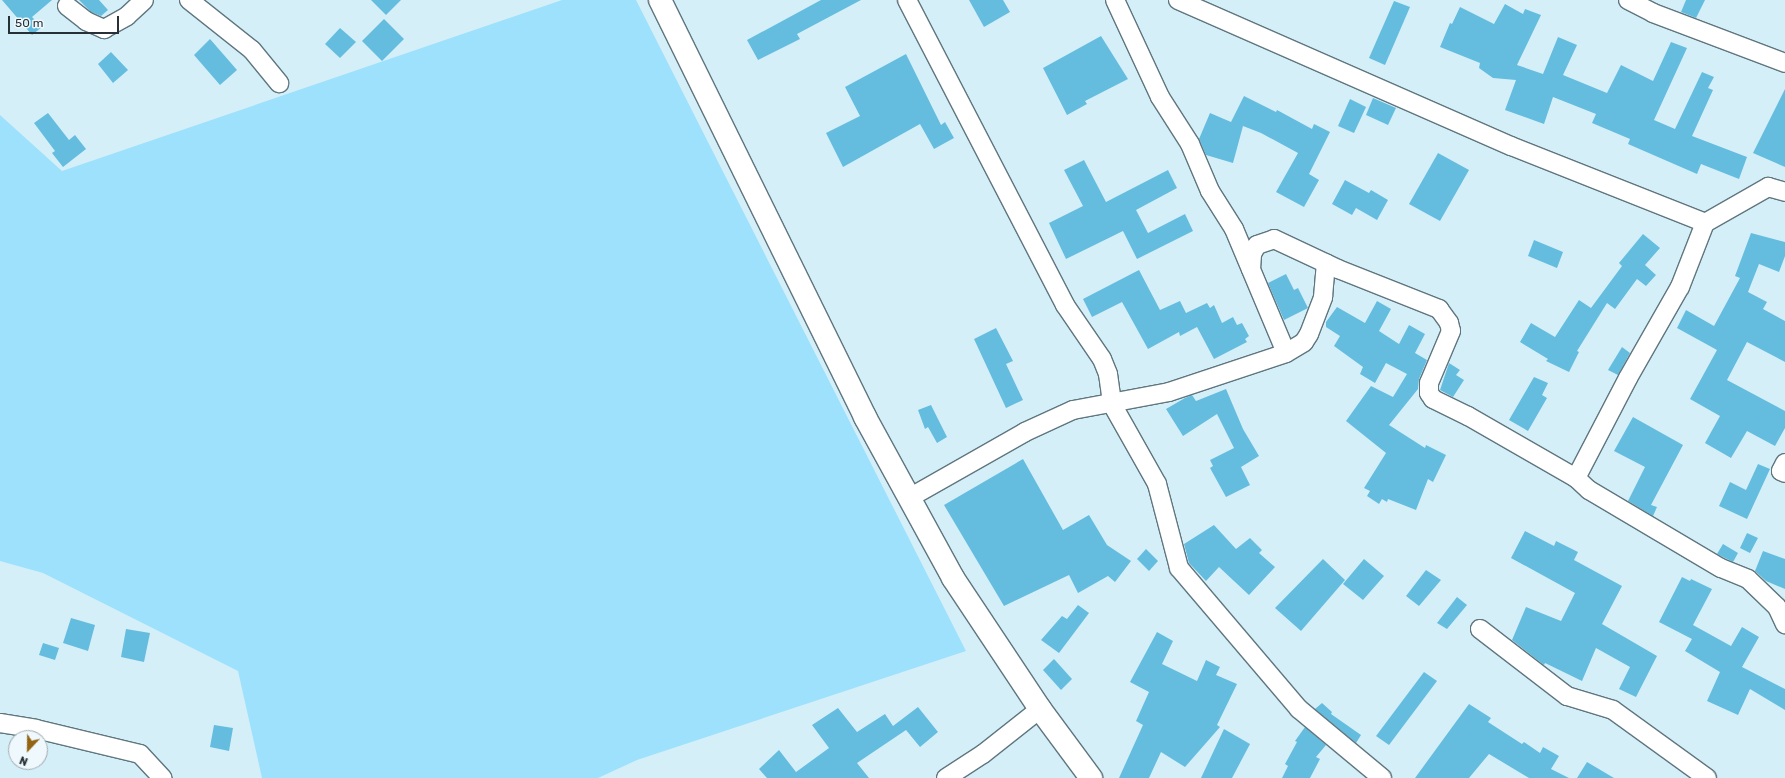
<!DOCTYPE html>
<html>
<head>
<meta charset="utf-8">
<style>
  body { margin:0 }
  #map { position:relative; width:1785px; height:778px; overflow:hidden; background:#d5eff9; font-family:Rubik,sans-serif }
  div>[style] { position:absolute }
  .green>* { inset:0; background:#9ee1fc }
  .building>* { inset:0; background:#64bdde }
  .roads { filter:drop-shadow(1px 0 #5f767f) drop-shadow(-1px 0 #5f767f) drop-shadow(0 1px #5f767f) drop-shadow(0 -1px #5f767f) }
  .street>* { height:18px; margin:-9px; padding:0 9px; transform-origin:9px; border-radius:9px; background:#fff }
  .secondary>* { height:22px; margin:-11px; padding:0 11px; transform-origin:11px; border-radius:11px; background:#fff }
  span { translate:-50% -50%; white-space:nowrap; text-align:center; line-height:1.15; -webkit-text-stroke:3px #eff9fd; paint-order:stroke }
  .north { position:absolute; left:8px; top:730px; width:40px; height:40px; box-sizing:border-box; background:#eff9fd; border:1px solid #9fa9ad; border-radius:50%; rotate:202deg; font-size:11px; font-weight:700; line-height:16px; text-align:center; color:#273135 }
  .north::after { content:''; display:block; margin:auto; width:14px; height:18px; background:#936412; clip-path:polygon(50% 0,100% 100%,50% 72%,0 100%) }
  .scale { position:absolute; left:8px; top:16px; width:111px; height:18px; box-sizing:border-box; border:2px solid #273135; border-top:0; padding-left:5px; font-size:12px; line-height:14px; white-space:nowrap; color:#273135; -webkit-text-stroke:3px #eff9fd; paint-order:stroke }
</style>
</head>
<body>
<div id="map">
  <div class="green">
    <div style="clip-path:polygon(562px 0,636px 0,966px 651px,637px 760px,598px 778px,262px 778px,238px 671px,43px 573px,0 561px,0 115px,62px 171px)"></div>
  </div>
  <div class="building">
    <div style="clip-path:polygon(2px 0,52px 0,32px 17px,42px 27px,32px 35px)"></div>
    <div style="clip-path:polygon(79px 0,99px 0,108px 10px,101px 16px,91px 12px)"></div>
    <div style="clip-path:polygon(371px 0,401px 0,386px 15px)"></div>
    <div style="clip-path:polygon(821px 0,861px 0,797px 34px,800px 39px,758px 60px,747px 40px)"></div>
    <div style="clip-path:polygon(969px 0,1003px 0,1010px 12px,984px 27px)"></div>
    <div style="clip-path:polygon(1686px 0,1705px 0,1696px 18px,1681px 12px)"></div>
    <div style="clip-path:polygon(1394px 1px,1410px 7px,1385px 65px,1369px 58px)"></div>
    <div style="clip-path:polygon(1505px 4px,1523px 14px,1525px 9px,1541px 15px,1517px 65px,1543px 74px,1558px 37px,1577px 45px,1563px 75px,1607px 93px,1621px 65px,1653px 81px,1671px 42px,1687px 48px,1654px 120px,1675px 129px,1702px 72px,1714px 77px,1708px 88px,1713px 90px,1692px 136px,1747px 157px,1739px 179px,1701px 164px,1697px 174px,1628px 144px,1630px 139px,1592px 123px,1596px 114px,1553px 97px,1544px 124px,1505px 110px,1516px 80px,1493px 78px,1479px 68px,1480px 63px,1440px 47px,1450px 23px,1452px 24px,1460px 7px,1494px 24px)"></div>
    <div style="clip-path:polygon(384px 19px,404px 39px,382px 61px,362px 41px)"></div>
    <div style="clip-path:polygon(340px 28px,356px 42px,340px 58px,325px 44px)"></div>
    <div style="clip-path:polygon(1101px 36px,1128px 79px,1085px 101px,1087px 104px,1067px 115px,1043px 68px)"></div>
    <div style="clip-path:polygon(210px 39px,237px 70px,220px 85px,194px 55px)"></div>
    <div style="clip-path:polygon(111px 52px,128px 70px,113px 83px,98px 64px)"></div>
    <div style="clip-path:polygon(906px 54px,941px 125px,945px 122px,954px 138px,934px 149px,920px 124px,843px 167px,826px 133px,860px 116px,845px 87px)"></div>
    <div style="clip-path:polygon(1785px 89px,1785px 167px,1753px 153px)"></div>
    <div style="clip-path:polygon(1244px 96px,1276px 112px,1277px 110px,1312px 129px,1314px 124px,1330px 132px,1309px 174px,1319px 180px,1304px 207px,1276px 192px,1298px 153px,1261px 133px,1243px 126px,1233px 163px,1206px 155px,1199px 139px,1210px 113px,1231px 122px)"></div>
    <div style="clip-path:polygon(1373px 98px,1396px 108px,1388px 125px,1366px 115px)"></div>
    <div style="clip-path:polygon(1350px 99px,1366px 107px,1354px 133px,1338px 126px)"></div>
    <div style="clip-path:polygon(48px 113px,69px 140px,75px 135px,86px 149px,63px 167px,52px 153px,55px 151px,34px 123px)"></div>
    <div style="clip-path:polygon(1438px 153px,1469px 170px,1440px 221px,1409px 204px)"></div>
    <div style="clip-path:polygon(1084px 160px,1106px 202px,1168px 170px,1177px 188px,1136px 210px,1148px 233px,1185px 214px,1193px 231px,1137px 259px,1123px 231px,1066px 259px,1049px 223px,1083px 206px,1064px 170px)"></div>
    <div style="clip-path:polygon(1345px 180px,1369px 193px,1371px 190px,1388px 200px,1377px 220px,1356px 208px,1352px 215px,1332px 204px)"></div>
    <div style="clip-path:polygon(1751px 233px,1785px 242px,1785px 256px,1779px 272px,1759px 264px,1748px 292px,1767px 302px,1763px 309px,1785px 321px,1785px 362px,1747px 342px,1727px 380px,1785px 411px,1785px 428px,1775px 446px,1747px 431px,1731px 458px,1705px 443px,1720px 416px,1690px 399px,1717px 350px,1677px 328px,1686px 310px,1714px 326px,1740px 278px,1735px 276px)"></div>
    <div style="clip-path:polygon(1643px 234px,1660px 248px,1645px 265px,1656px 275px,1646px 286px,1637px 279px,1615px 309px,1607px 303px,1577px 351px,1579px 352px,1569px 372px,1546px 361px,1548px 359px,1520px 342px,1531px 323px,1555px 337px,1579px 300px,1591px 308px,1622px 266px,1619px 263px)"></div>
    <div style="clip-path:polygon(1534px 240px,1563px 252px,1557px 268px,1528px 256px)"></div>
    <div style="clip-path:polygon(1139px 270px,1160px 310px,1180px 301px,1186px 313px,1207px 303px,1210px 308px,1214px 305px,1222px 323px,1233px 317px,1237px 325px,1242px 323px,1249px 336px,1245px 339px,1247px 342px,1214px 359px,1197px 327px,1180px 336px,1179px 332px,1148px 349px,1122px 302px,1092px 317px,1083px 299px)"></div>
    <div style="clip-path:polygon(1286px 274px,1294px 290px,1298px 288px,1308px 308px,1284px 320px,1268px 283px)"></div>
    <div style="clip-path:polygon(1377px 301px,1391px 309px,1379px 331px,1399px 344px,1409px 325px,1425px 334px,1415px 353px,1427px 360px,1419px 379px,1418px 389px,1389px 425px,1425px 448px,1426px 445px,1446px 455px,1433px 482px,1428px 479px,1416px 510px,1388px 499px,1387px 502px,1382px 499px,1379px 504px,1367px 496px,1370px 491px,1364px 488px,1386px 453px,1346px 421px,1371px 386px,1393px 397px,1407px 374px,1386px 363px,1375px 383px,1360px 374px,1363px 367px,1334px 346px,1340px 336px,1326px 327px,1326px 322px,1337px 307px,1365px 323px)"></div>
    <div style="clip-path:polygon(996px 328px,1013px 361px,1006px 364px,1023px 400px,1006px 408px,974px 339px)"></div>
    <div style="clip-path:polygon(1622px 347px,1630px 353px,1618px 375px,1608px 370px)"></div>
    <div style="clip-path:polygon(1449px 363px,1460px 370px,1456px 375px,1464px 380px,1453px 397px,1440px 390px)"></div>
    <div style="clip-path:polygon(1534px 377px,1548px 383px,1542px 395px,1547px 398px,1528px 431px,1509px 420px)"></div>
    <div style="clip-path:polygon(1226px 389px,1243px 429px,1259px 456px,1241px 467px,1250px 485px,1226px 497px,1210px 468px,1213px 466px,1210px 460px,1234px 448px,1217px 414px,1183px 436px,1166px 409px,1185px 398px,1192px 395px,1196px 401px)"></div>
    <div style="clip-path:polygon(931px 405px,947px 437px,937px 443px,928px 427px,925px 429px,918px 410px)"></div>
    <div style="clip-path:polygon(1633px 417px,1683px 445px,1651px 505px,1657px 507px,1653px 516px,1628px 501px,1645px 467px,1614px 451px)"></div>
    <div style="clip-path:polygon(1023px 459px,1063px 530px,1089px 515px,1107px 545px,1131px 561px,1115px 582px,1108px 576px,1078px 593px,1069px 575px,1004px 606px,944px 505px)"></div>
    <div style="clip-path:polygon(1758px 464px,1770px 469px,1747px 519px,1719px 506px,1730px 482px,1746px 490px)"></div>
    <div style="clip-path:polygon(1214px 525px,1236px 549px,1250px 538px,1262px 550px,1259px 553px,1275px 567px,1249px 595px,1219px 567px,1206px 581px,1189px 563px,1184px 544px)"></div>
    <div style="clip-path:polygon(1525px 531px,1554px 546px,1556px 541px,1578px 552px,1574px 560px,1622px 586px,1602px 624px,1657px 656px,1636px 697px,1619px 689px,1630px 667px,1596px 648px,1582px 681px,1545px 663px,1544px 665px,1512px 640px,1526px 607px,1561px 621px,1575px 593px,1511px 558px)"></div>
    <div style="clip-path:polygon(1747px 533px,1758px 538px,1750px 553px,1740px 548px)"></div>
    <div style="clip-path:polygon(1723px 544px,1738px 553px,1733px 562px,1717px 554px)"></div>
    <div style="clip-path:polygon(1146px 549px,1158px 561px,1149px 571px,1137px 559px)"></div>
    <div style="clip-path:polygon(1763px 551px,1785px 559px,1785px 589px,1766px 581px,1755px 571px)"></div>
    <div style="clip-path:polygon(1323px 559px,1345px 580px,1301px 631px,1275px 608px)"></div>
    <div style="clip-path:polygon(1364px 559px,1384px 576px,1363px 600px,1343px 584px)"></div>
    <div style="clip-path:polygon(1426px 570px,1441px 580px,1419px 606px,1406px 596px)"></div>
    <div style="clip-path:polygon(1682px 577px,1690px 581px,1691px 579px,1712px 589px,1693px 625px,1731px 646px,1742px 627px,1759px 637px,1742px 667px,1785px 689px,1785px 710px,1750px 689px,1738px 715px,1707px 701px,1720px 672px,1685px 651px,1692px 639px,1659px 622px)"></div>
    <div style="clip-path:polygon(1457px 597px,1467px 605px,1447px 629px,1437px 623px)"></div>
    <div style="clip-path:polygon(1078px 605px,1089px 613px,1059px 653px,1041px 640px,1062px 616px,1067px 619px)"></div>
    <div style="clip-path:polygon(71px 618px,95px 625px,88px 651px,63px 643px)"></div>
    <div style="clip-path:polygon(126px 629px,150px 633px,144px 662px,121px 657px)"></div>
    <div style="clip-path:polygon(1157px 632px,1173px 641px,1162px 664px,1197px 681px,1206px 660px,1220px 667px,1216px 675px,1237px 684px,1217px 725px,1220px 727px,1185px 767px,1161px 752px,1149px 778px,1119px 778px,1143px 725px,1136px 721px,1149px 692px,1130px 682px)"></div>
    <div style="clip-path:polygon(43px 643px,59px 648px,55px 660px,39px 655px)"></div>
    <div style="clip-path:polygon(1054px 659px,1072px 679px,1061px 690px,1043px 670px)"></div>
    <div style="clip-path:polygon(1424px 672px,1437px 681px,1389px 745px,1376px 736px)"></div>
    <div style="clip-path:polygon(1322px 703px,1332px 712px,1331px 714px,1361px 735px,1356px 743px,1315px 709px)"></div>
    <div style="clip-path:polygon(1469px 704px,1491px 718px,1488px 722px,1522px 744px,1524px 742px,1540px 753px,1543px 747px,1559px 756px,1551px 769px,1569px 778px,1529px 778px,1489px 754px,1469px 778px,1415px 778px)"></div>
    <div style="clip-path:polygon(918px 707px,938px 732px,920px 747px,906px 730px,857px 763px,869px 778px,767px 778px,759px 769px,779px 750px,796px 772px,829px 748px,812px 725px,838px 708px,857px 732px,885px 714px,893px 726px)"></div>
    <div style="clip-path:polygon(214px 725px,233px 728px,229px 751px,210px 747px)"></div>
    <div style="clip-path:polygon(1305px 727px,1326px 745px,1316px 757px,1320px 759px,1310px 778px,1282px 778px,1288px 766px,1285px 764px,1297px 742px,1295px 741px)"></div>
    <div style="clip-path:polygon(1224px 729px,1250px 744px,1232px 778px,1201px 778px)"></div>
    <div style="clip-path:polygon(1587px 762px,1614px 778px,1577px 778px)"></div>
  </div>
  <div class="roads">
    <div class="street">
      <div style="left:189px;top:0;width:80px;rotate:38.4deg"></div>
      <div style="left:252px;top:50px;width:43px;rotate:50.7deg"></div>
      <div style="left:907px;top:0;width:343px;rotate:62.6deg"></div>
      <div style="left:1065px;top:305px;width:65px;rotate:55.6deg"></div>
      <div style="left:1102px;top:359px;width:16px;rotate:68deg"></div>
      <div style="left:1108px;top:374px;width:30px;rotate:82deg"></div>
      <div style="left:1112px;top:404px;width:92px;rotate:60.6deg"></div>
      <div style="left:1157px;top:484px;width:87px;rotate:75.3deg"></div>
      <div style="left:1179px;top:568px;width:185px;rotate:49.6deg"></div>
      <div style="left:1299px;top:709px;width:108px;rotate:39.7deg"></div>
      <div style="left:1115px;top:0;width:107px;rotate:65.1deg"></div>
      <div style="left:1160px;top:97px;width:56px;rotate:57.4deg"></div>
      <div style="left:1190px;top:144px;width:51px;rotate:66.9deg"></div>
      <div style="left:1210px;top:191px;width:45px;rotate:57.7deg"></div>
      <div style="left:1234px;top:229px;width:134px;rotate:67.2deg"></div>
      <div style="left:1178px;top:0;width:364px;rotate:23.7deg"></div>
      <div style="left:1511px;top:146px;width:209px;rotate:21.6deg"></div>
      <div style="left:1705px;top:223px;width:73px;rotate:-29.7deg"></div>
      <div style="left:1768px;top:187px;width:18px;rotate:16deg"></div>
      <div style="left:1628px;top:0;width:28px;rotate:27deg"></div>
      <div style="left:1653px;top:13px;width:141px;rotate:20.7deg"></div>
      <div style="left:67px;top:6px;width:24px;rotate:38deg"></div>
      <div style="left:86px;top:21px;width:20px;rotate:24deg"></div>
      <div style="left:104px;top:29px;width:26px;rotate:-29deg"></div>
      <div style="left:127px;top:16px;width:23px;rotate:-43deg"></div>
      <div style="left:1251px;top:269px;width:15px;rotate:-86deg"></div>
      <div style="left:1252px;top:254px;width:10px;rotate:-61deg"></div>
      <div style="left:1257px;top:245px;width:18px;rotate:-19deg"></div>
      <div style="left:1274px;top:239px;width:71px;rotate:25.1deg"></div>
      <div style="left:1338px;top:269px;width:109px;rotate:21.6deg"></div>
      <div style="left:1439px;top:309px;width:17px;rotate:54deg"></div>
      <div style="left:1449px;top:323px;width:8px;rotate:76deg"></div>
      <div style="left:1451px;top:331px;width:56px;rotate:112.9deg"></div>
      <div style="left:1429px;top:383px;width:10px;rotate:90deg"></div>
      <div style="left:1429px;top:393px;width:7px;rotate:56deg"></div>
      <div style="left:1433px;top:399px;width:39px;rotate:26deg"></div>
      <div style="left:1468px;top:416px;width:125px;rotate:29.9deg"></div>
      <div style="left:1576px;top:478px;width:18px;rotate:43deg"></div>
      <div style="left:1589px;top:490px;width:153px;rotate:30.6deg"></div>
      <div style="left:1721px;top:568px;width:29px;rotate:22deg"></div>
      <div style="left:1748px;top:579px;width:40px;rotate:44deg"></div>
      <div style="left:1777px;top:607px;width:19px;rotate:65deg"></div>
      <div style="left:1785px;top:463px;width:9px;rotate:117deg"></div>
      <div style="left:1781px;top:471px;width:4px;rotate:27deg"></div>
      <div style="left:1576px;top:478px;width:113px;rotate:-62.5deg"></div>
      <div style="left:1628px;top:378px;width:105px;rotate:-60.3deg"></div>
      <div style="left:1680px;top:287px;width:69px;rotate:-68.7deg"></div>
      <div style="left:909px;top:498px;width:133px;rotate:-29.6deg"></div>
      <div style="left:1025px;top:432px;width:53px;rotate:-24.6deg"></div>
      <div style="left:1073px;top:410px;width:98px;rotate:-10.6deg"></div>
      <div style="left:1169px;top:392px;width:123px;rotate:-18.4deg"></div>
      <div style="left:1286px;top:353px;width:21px;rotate:-31deg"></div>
      <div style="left:1304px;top:342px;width:9px;rotate:-58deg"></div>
      <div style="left:1309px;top:334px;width:40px;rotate:-69deg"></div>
      <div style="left:1323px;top:297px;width:34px;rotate:-85deg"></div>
      <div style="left:1480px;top:629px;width:110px;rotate:37.6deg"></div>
      <div style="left:1567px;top:696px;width:48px;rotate:16.9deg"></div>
      <div style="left:1613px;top:710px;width:116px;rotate:35.9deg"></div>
      <div style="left:0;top:723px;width:36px;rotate:9deg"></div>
      <div style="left:36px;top:729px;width:107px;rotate:13.5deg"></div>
      <div style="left:140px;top:754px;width:33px;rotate:47deg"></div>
      <div style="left:946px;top:778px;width:44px;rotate:-33deg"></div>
      <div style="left:983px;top:754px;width:73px;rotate:-38.3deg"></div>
    </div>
    <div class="secondary">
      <div style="left:660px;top:0;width:465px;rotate:63.8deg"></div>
      <div style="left:865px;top:417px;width:183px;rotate:61.3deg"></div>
      <div style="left:953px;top:578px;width:157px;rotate:56.4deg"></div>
      <div style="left:1040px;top:709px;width:86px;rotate:53.5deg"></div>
    </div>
  </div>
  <div class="north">N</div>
  <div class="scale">50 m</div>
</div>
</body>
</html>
